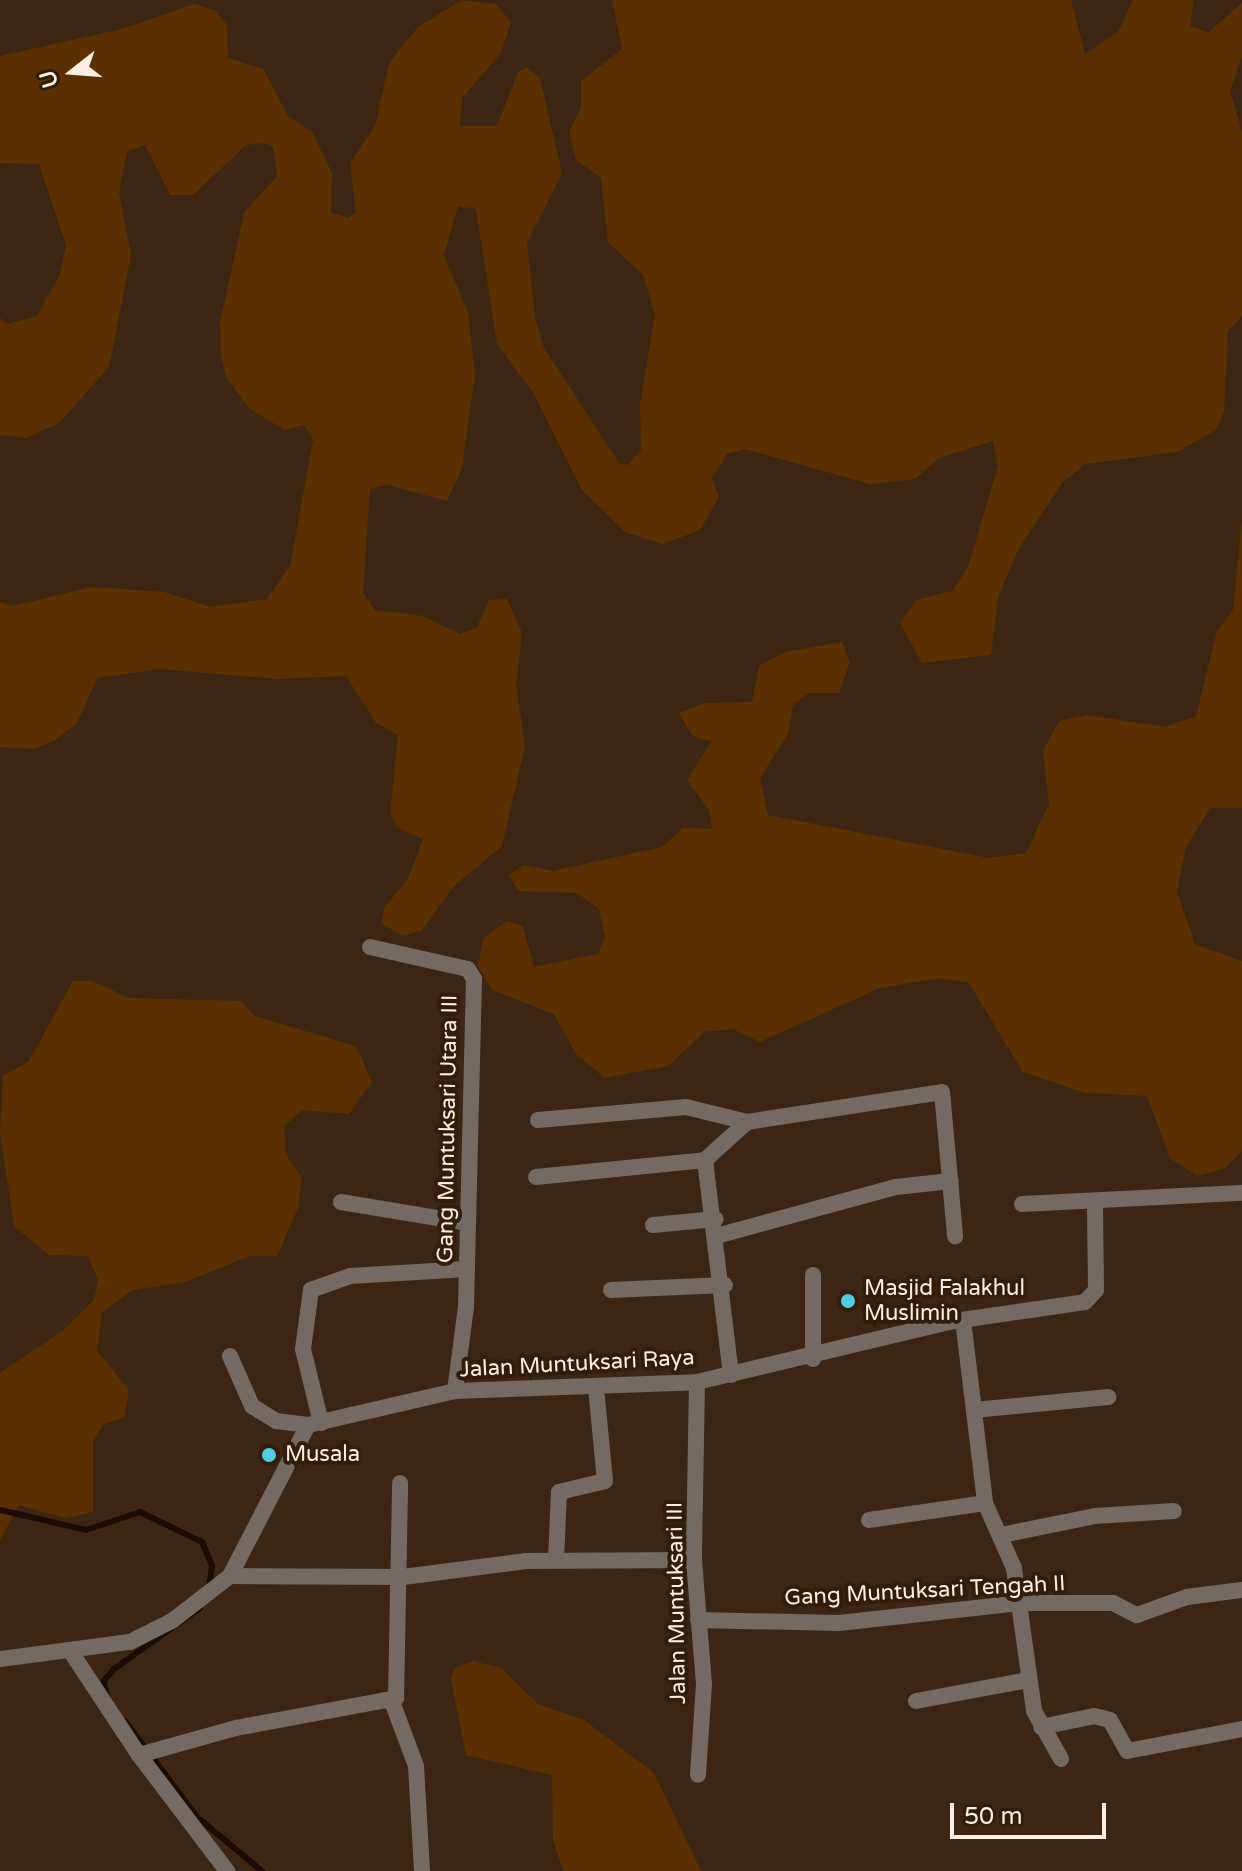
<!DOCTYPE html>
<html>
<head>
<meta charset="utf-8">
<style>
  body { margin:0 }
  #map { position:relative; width:1242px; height:1871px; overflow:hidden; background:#3c2613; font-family:"Varela Round",sans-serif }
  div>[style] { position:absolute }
  .green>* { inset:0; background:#5b3000 }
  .stream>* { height:6px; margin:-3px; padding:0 3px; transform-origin:3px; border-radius:3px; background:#1c0b00 }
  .street>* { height:16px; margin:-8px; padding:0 8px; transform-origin:8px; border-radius:8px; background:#756a61 }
  .dots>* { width:22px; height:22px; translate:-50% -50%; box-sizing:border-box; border:4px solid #321c0a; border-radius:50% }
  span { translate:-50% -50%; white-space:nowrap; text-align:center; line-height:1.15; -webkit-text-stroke:8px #321c0a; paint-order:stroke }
  .street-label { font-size:22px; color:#fdeee2 }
  .poi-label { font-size:22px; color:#fdeee2 }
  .left { translate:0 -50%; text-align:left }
  .north { position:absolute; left:32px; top:32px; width:80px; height:80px; -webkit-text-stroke:6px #321c0a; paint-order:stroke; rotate:253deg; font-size:22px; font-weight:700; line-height:32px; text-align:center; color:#fdeee2 }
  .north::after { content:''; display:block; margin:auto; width:28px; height:36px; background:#fdeee2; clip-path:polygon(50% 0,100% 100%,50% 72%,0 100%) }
  .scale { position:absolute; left:950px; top:1803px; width:156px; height:36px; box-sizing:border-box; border:4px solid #fdeee2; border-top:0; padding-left:10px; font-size:24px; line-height:28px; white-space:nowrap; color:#fdeee2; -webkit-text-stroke:6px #321c0a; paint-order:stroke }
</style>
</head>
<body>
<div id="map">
  <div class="green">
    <div style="clip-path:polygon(462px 0,496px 4px,511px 22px,501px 53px,462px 98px,460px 126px,497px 126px,518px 72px,527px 67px,540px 78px,562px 173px,527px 242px,535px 318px,544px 348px,619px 463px,628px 465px,641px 450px,640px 404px,655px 315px,643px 275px,608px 242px,601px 178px,576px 160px,569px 132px,581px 108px,581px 81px,622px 49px,612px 0,1071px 0,1085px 54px,1118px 32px,1133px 0,1194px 0,1190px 26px,1208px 33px,1242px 3px,1242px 56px,1230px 91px,1242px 131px,1242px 316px,1228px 331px,1224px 412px,1216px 430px,1177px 452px,1085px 464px,1062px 483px,1018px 550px,999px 595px,991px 655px,922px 663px,900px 623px,916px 600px,952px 591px,968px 567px,998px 466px,993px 441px,939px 458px,915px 479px,870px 484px,745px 449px,727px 454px,712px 479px,719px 497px,700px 530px,663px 544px,625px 532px,581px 489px,533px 392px,497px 344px,476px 209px,458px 206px,444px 255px,468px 313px,475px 375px,462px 468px,447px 501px,388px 485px,370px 489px,363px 593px,375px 610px,423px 616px,460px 634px,477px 627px,489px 600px,507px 599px,522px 633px,516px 685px,525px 746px,502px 846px,454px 886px,421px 931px,402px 936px,381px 923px,384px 908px,408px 879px,423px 839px,397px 827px,390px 814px,398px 735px,376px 723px,346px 676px,278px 679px,159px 669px,97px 678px,77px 723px,54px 741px,35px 749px,0 747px,0 602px,13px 606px,92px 587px,164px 592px,211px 607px,267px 599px,290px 566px,313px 440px,304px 425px,285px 430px,250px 409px,226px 377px,221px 355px,220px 323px,244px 213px,277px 176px,273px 146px,264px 143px,246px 145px,193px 195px,170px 195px,145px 145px,127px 152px,119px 193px,131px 255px,109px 367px,59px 423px,26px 438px,0 435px,0 318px,7px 324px,37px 316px,60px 274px,66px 245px,39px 164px,0 163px,0 56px,122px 29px,194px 4px,215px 10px,227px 25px,228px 58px,263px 69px,288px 116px,312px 132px,332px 173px,331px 212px,348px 218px,356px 212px,350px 163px,375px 126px,389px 63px,418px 27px)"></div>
    <div style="clip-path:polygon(1242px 520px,1242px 808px,1210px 808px,1186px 847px,1177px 891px,1195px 944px,1242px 961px,1242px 1151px,1225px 1168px,1197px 1176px,1170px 1158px,1147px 1096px,1085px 1093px,1023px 1072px,969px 983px,939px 978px,880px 988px,760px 1042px,733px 1029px,704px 1032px,668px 1066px,605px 1078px,576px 1054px,554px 1014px,492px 990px,478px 966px,483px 938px,507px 921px,523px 926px,534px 967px,598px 954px,605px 937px,599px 909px,577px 893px,518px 891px,509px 875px,524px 865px,553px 871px,662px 847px,683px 828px,712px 829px,709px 810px,687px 780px,711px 742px,692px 735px,679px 713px,705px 703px,752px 702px,759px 666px,785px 652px,842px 642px,850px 662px,839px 693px,809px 693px,793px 705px,788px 734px,760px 778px,768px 815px,989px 858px,1026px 853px,1049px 804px,1043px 751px,1059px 721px,1087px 715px,1165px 727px,1196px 716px,1217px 631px,1233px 610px)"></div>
    <div style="clip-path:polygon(73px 981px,92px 981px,129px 998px,241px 1001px,254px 1016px,356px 1046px,372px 1082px,349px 1114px,302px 1110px,284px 1126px,286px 1155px,302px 1178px,298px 1208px,277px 1256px,249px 1256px,185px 1282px,133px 1290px,102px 1312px,97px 1351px,129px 1390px,124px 1418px,104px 1424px,93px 1441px,93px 1512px,65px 1518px,19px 1505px,0 1540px,0 1373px,64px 1330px,94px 1300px,98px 1280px,88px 1256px,49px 1255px,14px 1226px,0 1133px,3px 1076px,29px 1061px)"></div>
    <div style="clip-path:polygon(473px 1661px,501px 1668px,538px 1704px,584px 1720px,654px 1773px,701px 1871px,563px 1871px,553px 1839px,552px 1775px,466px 1755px,451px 1678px,454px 1668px)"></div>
  </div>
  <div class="stream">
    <div style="left:0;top:1510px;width:88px;rotate:13.1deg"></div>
    <div style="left:86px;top:1530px;width:57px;rotate:-18.4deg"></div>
    <div style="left:140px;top:1512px;width:69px;rotate:25.8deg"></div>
    <div style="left:202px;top:1542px;width:26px;rotate:67deg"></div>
    <div style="left:212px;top:1566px;width:22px;rotate:98deg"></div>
    <div style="left:107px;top:1697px;width:16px;rotate:-101deg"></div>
    <div style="left:104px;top:1681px;width:16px;rotate:-50deg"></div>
    <div style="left:114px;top:1669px;width:105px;rotate:-35.3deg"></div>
    <div style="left:125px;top:1721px;width:120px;rotate:53.1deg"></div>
    <div style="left:197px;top:1817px;width:85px;rotate:39.7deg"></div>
  </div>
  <div class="street">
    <div style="left:370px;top:947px;width:100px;rotate:12.7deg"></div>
    <div style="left:468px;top:969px;width:12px;rotate:59deg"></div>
    <div style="left:474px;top:979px;width:328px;rotate:91.4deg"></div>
    <div style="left:466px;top:1307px;width:85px;rotate:97.5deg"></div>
    <div style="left:538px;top:1120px;width:149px;rotate:-5deg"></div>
    <div style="left:686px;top:1107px;width:63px;rotate:13.8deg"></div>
    <div style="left:536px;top:1177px;width:170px;rotate:-5.7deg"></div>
    <div style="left:341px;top:1202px;width:129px;rotate:9.4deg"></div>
    <div style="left:1022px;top:1204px;width:220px;rotate:-2.9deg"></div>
    <div style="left:653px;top:1225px;width:63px;rotate:-5.4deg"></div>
    <div style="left:720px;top:1235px;width:182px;rotate:-15.3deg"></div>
    <div style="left:896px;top:1187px;width:55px;rotate:-6.2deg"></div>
    <div style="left:813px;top:1275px;width:84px;rotate:90deg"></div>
    <div style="left:611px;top:1290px;width:114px;rotate:-2.5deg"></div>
    <div style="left:963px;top:1320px;width:184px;rotate:83.1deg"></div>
    <div style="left:985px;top:1503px;width:71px;rotate:66deg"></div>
    <div style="left:1014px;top:1568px;width:144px;rotate:82deg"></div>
    <div style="left:1034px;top:1711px;width:55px;rotate:60.6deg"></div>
    <div style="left:230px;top:1356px;width:55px;rotate:66.3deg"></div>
    <div style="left:252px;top:1406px;width:28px;rotate:32deg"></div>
    <div style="left:276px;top:1421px;width:32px;rotate:7deg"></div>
    <div style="left:731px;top:1375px;width:217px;rotate:-96.9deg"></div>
    <div style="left:705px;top:1160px;width:57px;rotate:-42.1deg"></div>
    <div style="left:747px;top:1122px;width:197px;rotate:-8.7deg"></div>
    <div style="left:942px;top:1092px;width:145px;rotate:84.8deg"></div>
    <div style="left:697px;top:1382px;width:178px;rotate:91deg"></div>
    <div style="left:694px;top:1560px;width:124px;rotate:85.4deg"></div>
    <div style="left:704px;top:1684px;width:91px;rotate:93.8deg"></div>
    <div style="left:974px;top:1410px;width:135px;rotate:-5.5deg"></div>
    <div style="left:321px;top:1423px;width:76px;rotate:-103.7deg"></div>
    <div style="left:303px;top:1349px;width:60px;rotate:-82.3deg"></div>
    <div style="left:311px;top:1290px;width:41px;rotate:-19.7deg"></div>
    <div style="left:350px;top:1276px;width:117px;rotate:-3.4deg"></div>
    <div style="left:869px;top:1520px;width:117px;rotate:-8.3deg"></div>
    <div style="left:1001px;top:1535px;width:96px;rotate:-11.4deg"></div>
    <div style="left:1095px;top:1516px;width:79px;rotate:-3.6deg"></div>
    <div style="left:556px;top:1560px;width:68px;rotate:-87.5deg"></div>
    <div style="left:559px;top:1492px;width:47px;rotate:-13.4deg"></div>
    <div style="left:605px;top:1481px;width:93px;rotate:-95.5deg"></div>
    <div style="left:230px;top:1576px;width:173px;rotate:0.3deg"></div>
    <div style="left:403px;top:1577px;width:124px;rotate:-7.4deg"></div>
    <div style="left:526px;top:1561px;width:168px;rotate:-0.3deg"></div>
    <div style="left:698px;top:1620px;width:141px;rotate:1.2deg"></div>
    <div style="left:839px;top:1623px;width:182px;rotate:-6.3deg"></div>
    <div style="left:1020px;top:1603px;width:93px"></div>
    <div style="left:1113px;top:1603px;width:27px;rotate:27deg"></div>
    <div style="left:1137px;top:1615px;width:53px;rotate:-19.8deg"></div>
    <div style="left:1187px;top:1597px;width:55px;rotate:-7.3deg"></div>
    <div style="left:71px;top:1652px;width:123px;rotate:56.6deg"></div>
    <div style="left:139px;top:1755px;width:101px;rotate:-15.6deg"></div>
    <div style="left:236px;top:1728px;width:163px;rotate:-10.6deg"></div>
    <div style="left:396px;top:1698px;width:215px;rotate:-88.9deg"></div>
    <div style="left:0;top:1659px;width:131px;rotate:-7.5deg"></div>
    <div style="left:130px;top:1642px;width:47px;rotate:-26.6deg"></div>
    <div style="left:172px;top:1621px;width:73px;rotate:-37.8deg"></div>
    <div style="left:230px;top:1576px;width:170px;rotate:-62.7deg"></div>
    <div style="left:308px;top:1425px;width:151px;rotate:-13deg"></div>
    <div style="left:455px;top:1391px;width:242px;rotate:-2.1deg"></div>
    <div style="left:697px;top:1382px;width:258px;rotate:-13.4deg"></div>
    <div style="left:948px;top:1322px;width:138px;rotate:-8.3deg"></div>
    <div style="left:1085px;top:1302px;width:16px;rotate:-47deg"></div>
    <div style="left:1096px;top:1290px;width:87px;rotate:-90.7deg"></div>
    <div style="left:391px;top:1699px;width:72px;rotate:69.5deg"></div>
    <div style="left:416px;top:1766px;width:105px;rotate:86.7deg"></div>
    <div style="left:916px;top:1701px;width:114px;rotate:-10.6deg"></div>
    <div style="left:1041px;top:1727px;width:54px;rotate:-11.7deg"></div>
    <div style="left:1094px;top:1716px;width:16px;rotate:14deg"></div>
    <div style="left:1110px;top:1720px;width:35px;rotate:61deg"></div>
    <div style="left:1127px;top:1751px;width:117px;rotate:-10.8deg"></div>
    <div style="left:139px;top:1755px;width:146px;rotate:52.8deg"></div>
  </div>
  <div class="dots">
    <div style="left:848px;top:1301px;background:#54cade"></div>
    <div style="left:269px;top:1455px;background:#54cade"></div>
  </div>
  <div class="street-label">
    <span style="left:448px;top:1129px;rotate:-89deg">Gang Muntuksari Utara III</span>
    <span style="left:577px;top:1364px;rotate:-3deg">Jalan Muntuksari Raya</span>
    <span style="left:925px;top:1591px;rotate:-3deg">Gang Muntuksari Tengah II</span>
    <span style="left:677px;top:1603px;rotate:-91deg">Jalan Muntuksari III</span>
  </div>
  <div class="poi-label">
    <span class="left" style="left:864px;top:1301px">Masjid Falakhul<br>Muslimin</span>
    <span class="left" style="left:285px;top:1455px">Musala</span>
  </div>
  <div class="north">U</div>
  <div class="scale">50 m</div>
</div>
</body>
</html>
